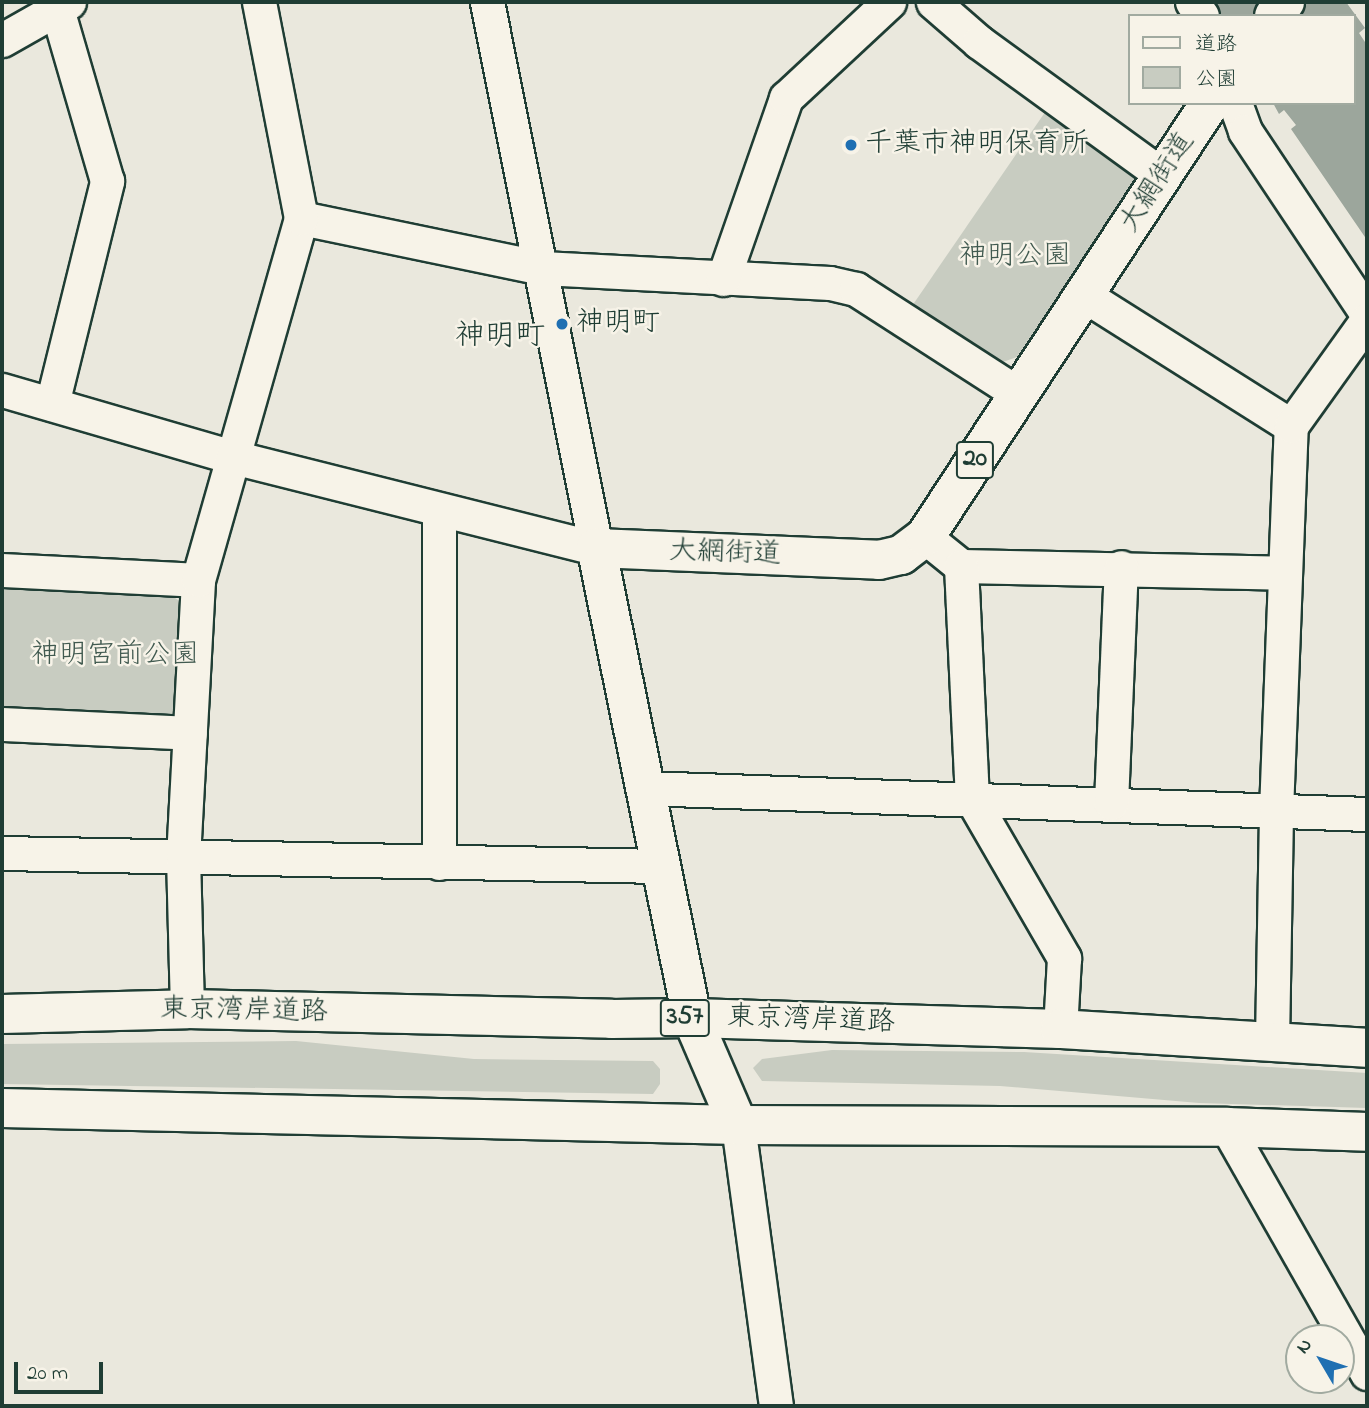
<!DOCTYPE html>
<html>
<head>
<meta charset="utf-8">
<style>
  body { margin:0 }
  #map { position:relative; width:1369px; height:1408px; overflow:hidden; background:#eae8dd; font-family:"Indie Flower","Klee One",sans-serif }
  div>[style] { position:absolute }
  .green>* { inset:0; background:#c8ccc1 }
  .water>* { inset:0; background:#9ca69c }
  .roads { filter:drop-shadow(2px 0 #1f3d34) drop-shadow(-2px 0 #1f3d34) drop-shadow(0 2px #1f3d34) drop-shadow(0 -2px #1f3d34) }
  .minor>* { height:33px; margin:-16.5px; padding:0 16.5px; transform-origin:16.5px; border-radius:16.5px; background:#f7f3e8 }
  .major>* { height:38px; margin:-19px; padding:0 19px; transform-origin:19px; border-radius:19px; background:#f7f3e8 }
  .highway>* { height:38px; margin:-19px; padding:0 19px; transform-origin:19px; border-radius:19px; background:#f7f3e8 }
  .dots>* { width:19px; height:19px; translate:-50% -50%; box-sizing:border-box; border:4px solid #f7f3e8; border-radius:50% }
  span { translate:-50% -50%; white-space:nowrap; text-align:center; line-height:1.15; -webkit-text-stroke:5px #f7f3e8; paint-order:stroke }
  .shield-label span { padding:2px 5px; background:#f7f3e8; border:2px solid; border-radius:5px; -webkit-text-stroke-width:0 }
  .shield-label { font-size:26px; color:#1f3d34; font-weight:700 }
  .poi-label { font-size:28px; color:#1f3d34 }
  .left { translate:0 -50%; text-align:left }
  .street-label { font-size:28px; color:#1f3d34 }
  .park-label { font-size:28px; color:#415a50 }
  .neighbourhood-label { font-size:30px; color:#1f3d34 }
  .frame { position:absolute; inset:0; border:4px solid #1f3d34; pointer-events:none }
  .legend { position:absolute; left:1128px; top:14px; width:228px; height:91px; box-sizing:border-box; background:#f7f3e8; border:2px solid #a1aaa0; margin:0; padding:9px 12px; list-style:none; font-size:21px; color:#1f3d34 }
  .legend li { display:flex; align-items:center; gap:14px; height:35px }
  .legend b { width:35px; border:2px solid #a1aaa0 }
  .north { position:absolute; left:1285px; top:1324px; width:70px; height:70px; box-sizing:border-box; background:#f7f3e8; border:2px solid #a1aaa0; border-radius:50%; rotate:309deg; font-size:19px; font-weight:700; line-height:28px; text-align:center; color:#1f3d34 }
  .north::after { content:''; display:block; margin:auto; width:24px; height:32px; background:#1f6fb2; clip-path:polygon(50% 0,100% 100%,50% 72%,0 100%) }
  .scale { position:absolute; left:14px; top:1362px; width:89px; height:32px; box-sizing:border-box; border:4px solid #1f3d34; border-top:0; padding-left:9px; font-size:21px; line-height:24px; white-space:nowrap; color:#1f3d34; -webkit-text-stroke:5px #f7f3e8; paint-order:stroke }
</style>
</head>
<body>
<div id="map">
  <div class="green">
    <div style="clip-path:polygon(1050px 105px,1141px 173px,1017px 357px,1000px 363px,912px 306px)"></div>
    <div style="clip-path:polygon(2px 584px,168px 593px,185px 605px,180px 712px,170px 725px,2px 716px)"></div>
    <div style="clip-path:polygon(296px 1041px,474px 1059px,653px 1061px,660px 1069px,660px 1084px,653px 1094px,2px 1084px,2px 1044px)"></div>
    <div style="clip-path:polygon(832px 1050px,1024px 1052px,1367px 1073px,1367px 1108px,1199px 1103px,1000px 1086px,762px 1081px,753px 1068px,762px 1059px)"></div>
  </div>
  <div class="water">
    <div style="clip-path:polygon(1209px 2px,1346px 2px,1365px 28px,1359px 33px,1367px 45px,1367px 240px,1291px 129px,1296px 125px,1284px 110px,1279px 114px,1273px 103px,1353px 103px,1353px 16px,1218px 16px)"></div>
  </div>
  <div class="roads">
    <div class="minor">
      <div style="left:933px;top:2px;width:61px;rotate:41deg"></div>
      <div style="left:979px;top:42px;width:226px;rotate:36deg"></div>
      <div style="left:1192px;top:2px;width:17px;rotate:54deg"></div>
      <div style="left:2px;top:40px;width:77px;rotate:-29.6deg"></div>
      <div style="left:1235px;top:103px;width:30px;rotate:70deg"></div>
      <div style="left:1245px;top:131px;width:220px;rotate:56.3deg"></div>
      <div style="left:301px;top:218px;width:246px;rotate:11.7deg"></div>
      <div style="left:542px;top:268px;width:288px;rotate:3deg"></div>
      <div style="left:830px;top:283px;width:27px;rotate:13deg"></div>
      <div style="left:856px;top:289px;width:194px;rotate:32.8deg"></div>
      <div style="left:723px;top:279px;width:192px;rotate:-70.8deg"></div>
      <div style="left:786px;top:98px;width:141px;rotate:-43deg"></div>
      <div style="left:1084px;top:295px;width:245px;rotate:32.3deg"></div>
      <div style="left:2px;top:390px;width:241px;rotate:16.2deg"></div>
      <div style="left:233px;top:457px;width:374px;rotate:14.1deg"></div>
      <div style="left:596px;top:548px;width:557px;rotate:-101.29deg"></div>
      <div style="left:52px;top:404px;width:230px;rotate:-76.1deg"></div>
      <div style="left:107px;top:181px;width:179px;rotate:-106.2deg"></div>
      <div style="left:439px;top:510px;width:353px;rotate:90deg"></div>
      <div style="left:925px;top:537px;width:46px;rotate:38.9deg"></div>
      <div style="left:961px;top:566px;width:323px;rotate:1.2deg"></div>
      <div style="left:961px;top:566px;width:233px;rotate:87.3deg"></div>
      <div style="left:972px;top:799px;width:184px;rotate:59.9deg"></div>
      <div style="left:1064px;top:958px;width:71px;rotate:93.2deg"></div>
      <div style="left:2px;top:570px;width:196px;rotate:2.9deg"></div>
      <div style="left:2px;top:724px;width:188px;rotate:2.7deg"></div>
      <div style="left:644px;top:788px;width:723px;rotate:2.06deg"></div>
      <div style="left:1111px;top:803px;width:236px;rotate:-87.6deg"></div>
      <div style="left:2px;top:853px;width:659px;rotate:1.13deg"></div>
      <div style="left:187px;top:1009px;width:151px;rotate:-91.5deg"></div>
      <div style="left:183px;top:858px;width:278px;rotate:-86.9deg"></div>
      <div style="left:198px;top:580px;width:376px;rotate:-74.1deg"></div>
      <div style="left:301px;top:218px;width:220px;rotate:-101deg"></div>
      <div style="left:1272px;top:1042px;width:231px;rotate:-89deg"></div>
      <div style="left:1276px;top:811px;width:385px;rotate:-87.8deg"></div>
      <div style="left:1291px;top:426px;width:130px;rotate:-54.4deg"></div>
      <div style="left:738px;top:1125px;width:284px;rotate:82.3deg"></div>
      <div style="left:1227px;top:1127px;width:283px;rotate:60.4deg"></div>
    </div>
    <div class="major">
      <div style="left:1274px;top:16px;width:18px;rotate:-52deg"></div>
      <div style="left:738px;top:1125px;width:116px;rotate:-113.3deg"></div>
      <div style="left:692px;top:1018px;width:480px;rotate:-101.5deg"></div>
      <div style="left:596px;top:548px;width:283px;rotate:2.4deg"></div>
      <div style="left:879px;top:560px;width:23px;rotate:-13deg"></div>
      <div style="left:901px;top:555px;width:30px;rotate:-37deg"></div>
      <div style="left:925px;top:537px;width:519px;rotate:-56.71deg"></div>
    </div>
    <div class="highway">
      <div style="left:2px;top:1014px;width:185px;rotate:-1.5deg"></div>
      <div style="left:187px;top:1009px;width:425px;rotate:1.3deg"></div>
      <div style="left:612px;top:1019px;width:80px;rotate:-0.7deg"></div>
      <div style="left:692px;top:1018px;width:368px;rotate:1.7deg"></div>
      <div style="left:1060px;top:1029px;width:308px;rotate:3.5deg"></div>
      <div style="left:2px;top:1108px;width:736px;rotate:1.32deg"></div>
      <div style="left:738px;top:1125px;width:489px;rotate:0.2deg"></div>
      <div style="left:1227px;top:1127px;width:140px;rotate:2deg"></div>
    </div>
  </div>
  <div class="dots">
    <div style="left:851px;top:145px;background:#1f6fb2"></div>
    <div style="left:562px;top:324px;background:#1f6fb2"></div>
  </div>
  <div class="shield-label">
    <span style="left:975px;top:460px">20</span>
    <span style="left:685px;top:1018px">357</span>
  </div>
  <div class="poi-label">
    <span class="left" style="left:865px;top:145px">千葉市神明保育所</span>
    <span class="left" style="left:576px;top:324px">神明町</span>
  </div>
  <div class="street-label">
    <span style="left:1158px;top:183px;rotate:-57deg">大網街道</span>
    <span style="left:725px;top:554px;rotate:2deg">大網街道</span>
    <span style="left:244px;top:1012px;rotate:1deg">東京湾岸道路</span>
    <span style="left:811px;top:1021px;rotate:2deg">東京湾岸道路</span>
  </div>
  <div class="park-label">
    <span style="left:1015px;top:257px">神明公園</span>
    <span style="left:115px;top:656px">神明宮前公園</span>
  </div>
  <div class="neighbourhood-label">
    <span style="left:500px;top:337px">神明町</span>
  </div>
  <div class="frame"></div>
  <ul class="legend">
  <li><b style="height:9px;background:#f7f3e8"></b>道路</li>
  <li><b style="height:19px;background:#c8ccc1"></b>公園</li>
  </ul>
  <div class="north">N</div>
  <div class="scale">20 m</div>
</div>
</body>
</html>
